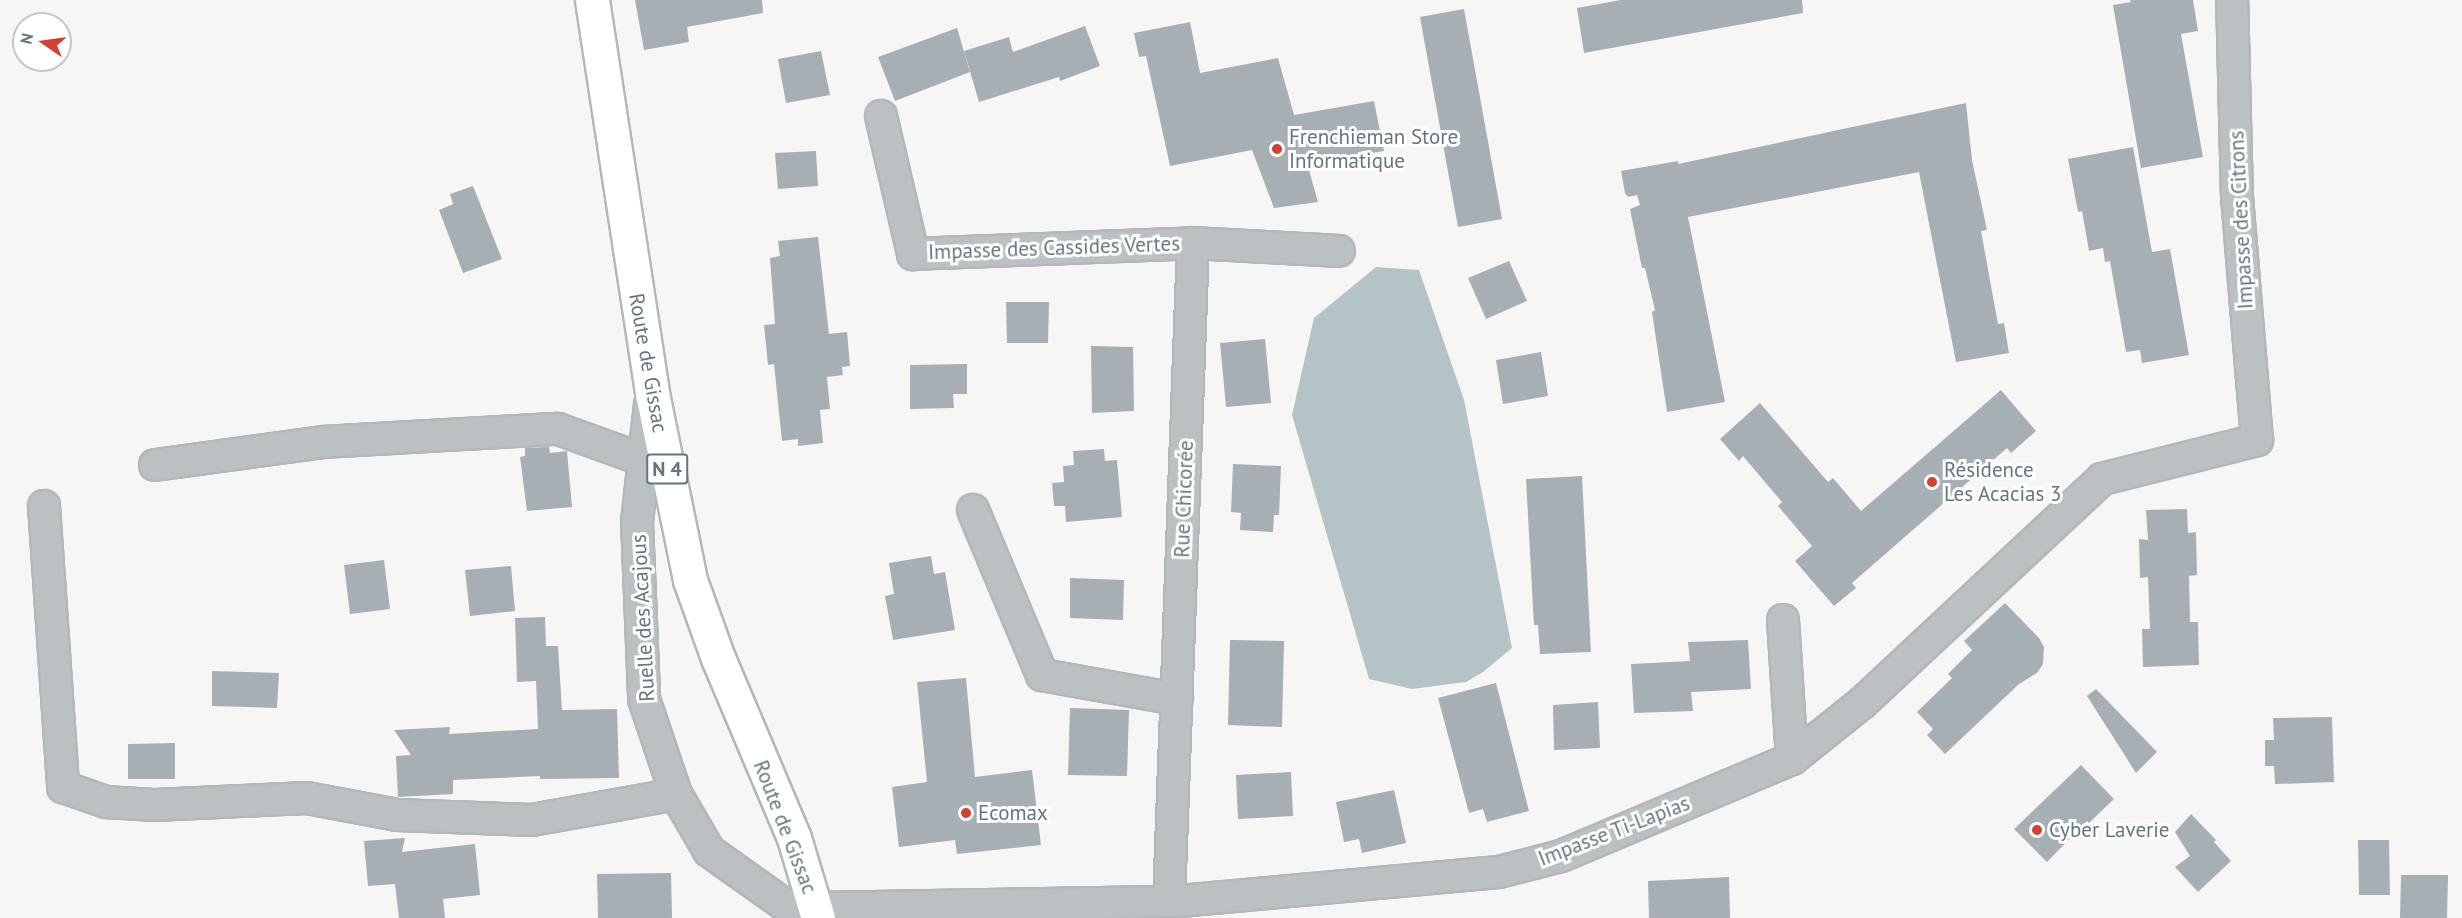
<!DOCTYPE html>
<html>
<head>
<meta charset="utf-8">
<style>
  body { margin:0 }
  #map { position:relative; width:2462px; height:918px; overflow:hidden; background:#f7f6f4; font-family:"PT Sans",sans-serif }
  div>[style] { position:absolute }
  .water>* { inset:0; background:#b4c3c5 }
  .building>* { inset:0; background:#a6afb3 }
  .roads { filter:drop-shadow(2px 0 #b2b7ba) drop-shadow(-2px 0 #b2b7ba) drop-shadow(0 2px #b2b7ba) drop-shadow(0 -2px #b2b7ba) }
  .minor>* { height:30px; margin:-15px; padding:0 15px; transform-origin:15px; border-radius:15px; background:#bbc1c3 }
  .major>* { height:33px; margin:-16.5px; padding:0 16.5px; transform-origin:16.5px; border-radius:16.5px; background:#fff }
  .dots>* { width:16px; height:16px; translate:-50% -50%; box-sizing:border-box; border:3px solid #fff; border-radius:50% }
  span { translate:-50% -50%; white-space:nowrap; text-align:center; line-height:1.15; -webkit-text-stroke:6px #fff; paint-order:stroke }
  .shield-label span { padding:2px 4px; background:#fff; border:2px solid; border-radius:4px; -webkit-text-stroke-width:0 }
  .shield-label { font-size:20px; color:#64767d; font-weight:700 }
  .poi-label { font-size:21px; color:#64767d }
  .left { translate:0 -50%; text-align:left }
  .street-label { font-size:21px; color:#64767d }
  .north { position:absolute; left:12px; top:12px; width:60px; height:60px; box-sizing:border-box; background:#fff; border:2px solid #c1c8cb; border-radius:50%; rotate:283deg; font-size:16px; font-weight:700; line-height:24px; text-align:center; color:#64767d }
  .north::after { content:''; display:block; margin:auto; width:21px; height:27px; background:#d73e34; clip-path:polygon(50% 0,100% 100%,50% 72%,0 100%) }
</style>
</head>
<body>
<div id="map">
  <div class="water">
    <div style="clip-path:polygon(1376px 267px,1419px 270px,1464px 400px,1512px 648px,1483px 672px,1466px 682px,1412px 689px,1369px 679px,1292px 415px,1314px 318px)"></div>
  </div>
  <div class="building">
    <div style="clip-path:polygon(635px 0,762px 0,763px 13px,687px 27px,689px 42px,644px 50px)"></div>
    <div style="clip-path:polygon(1621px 0,1802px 0,1803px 13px,1584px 53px,1577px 8px)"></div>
    <div style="clip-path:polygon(2130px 0,2193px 0,2198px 31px,2181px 34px,2203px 157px,2141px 168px,2113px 5px,2131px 2px)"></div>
    <div style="clip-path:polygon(1464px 9px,1502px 219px,1458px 227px,1420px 17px)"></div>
    <div style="clip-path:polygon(1190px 22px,1200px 73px,1278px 58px,1294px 115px,1374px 101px,1384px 151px,1307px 163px,1318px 202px,1274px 208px,1252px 150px,1170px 166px,1146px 56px,1139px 57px,1134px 33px)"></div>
    <div style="clip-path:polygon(1085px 26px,1100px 66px,1060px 81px,1059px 77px,979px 102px,964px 51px,1009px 37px,1013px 52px)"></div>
    <div style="clip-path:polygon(957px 28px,970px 72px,895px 101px,878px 57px)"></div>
    <div style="clip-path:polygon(821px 51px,830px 95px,786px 103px,778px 59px)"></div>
    <div style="clip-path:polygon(1966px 103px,1972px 160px,1987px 230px,1981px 231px,1998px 324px,2004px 323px,2009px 353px,1956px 362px,1919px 172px,1688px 217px,1725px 402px,1667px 412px,1652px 312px,1655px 310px,1645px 268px,1642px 268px,1630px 209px,1640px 205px,1637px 195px,1628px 197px,1625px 193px,1621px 171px,1678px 161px,1678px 164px)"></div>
    <div style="clip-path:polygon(2133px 147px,2152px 252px,2170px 249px,2189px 355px,2142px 363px,2140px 350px,2126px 352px,2110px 261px,2105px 262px,2103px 248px,2089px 251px,2082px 211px,2078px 212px,2068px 159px)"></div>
    <div style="clip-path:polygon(816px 151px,818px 186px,778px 189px,775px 153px)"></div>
    <div style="clip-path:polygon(473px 186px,502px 259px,463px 273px,439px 210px,453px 204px,450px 194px)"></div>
    <div style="clip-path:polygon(818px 237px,829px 334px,847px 332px,850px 366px,842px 367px,843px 375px,827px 377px,830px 409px,820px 410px,823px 443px,798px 446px,798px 439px,782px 441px,774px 364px,768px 365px,764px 325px,775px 324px,770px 258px,780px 256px,778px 241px)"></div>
    <div style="clip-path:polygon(1509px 261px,1527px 301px,1486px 319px,1468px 278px)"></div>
    <div style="clip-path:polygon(1006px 302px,1049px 302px,1048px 343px,1007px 343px)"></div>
    <div style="clip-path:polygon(1265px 339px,1271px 403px,1226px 407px,1220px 343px)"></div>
    <div style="clip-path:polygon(1091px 346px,1133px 347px,1134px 411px,1092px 413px)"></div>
    <div style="clip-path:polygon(1541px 352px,1548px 396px,1503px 404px,1496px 360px)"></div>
    <div style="clip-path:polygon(967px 364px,967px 394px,953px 394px,954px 408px,910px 409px,910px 365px)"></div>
    <div style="clip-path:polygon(2001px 390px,2036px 431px,2011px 453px,2007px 448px,1852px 583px,1856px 588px,1834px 606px,1795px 561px,1812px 546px,1778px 506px,1782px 502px,1743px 456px,1739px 461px,1720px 439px,1760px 403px,1828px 482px,1833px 478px,1861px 511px)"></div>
    <div style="clip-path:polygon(549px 447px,550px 453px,567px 451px,572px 507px,527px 511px,520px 457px,525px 456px,525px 448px)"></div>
    <div style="clip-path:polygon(1104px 449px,1105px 461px,1117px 460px,1122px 517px,1066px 522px,1065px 506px,1054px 506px,1052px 483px,1064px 482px,1063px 466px,1074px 465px,1073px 451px)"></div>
    <div style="clip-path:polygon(1233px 464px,1281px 466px,1279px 515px,1274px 515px,1273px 532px,1240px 530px,1241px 513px,1231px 512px)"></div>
    <div style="clip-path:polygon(1582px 476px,1591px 652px,1540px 654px,1538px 625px,1534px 625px,1526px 479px)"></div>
    <div style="clip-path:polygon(2187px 509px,2188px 533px,2196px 532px,2197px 575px,2189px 576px,2190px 622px,2198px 622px,2199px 665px,2143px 667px,2142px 629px,2150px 629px,2148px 577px,2140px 578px,2139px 539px,2148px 540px,2146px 510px)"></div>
    <div style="clip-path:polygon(931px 556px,934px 574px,945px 572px,955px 630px,893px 640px,885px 596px,894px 594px,889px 563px)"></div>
    <div style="clip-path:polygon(384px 560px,390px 609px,350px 614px,344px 565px)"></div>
    <div style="clip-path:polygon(511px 566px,515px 611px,470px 616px,465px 570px)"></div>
    <div style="clip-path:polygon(1070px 578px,1124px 580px,1123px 620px,1070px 618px)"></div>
    <div style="clip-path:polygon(2005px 603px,2039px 638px,2044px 647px,2043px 664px,2037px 673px,2019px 684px,1945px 754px,1927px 735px,1933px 729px,1917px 712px,1952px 678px,1948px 674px,1972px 650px,1964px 641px)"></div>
    <div style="clip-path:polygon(545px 617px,546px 646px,558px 646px,562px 710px,617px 709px,619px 778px,540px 779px,540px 776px,453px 780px,453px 794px,398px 797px,396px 756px,411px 755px,394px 730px,450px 727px,449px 734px,538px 729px,536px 681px,517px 682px,515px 618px)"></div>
    <div style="clip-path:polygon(1230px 640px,1284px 641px,1282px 727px,1228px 725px)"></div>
    <div style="clip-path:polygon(1748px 640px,1751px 689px,1691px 692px,1693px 711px,1634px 713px,1631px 664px,1690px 661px,1688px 642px)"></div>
    <div style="clip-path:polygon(212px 671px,279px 673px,277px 708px,212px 706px)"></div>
    <div style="clip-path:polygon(966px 678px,975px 777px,1032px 770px,1041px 845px,957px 854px,955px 840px,899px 847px,892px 787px,927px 782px,917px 682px)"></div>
    <div style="clip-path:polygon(1496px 683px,1529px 811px,1487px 822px,1483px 809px,1469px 813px,1438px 698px)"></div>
    <div style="clip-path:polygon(2096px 689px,2157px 752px,2136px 773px,2087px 696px)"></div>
    <div style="clip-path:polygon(1598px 702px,1600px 748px,1554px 750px,1553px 705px)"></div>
    <div style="clip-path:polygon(1070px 708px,1129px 710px,1127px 776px,1068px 775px)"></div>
    <div style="clip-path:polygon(2332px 717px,2334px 782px,2275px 784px,2274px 766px,2265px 766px,2265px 740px,2274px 740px,2273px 718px)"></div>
    <div style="clip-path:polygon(175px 743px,175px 779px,128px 779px,128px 744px)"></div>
    <div style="clip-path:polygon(2081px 765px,2114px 799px,2089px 823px,2087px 821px,2047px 862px,2014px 829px)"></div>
    <div style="clip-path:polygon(1291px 772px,1293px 816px,1238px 819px,1236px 775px)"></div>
    <div style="clip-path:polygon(1394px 790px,1406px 843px,1362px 853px,1359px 839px,1344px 842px,1336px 802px)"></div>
    <div style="clip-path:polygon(2191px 814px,2216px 840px,2214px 842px,2231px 861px,2198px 892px,2175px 867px,2190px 856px,2175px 832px)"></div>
    <div style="clip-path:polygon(405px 838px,402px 852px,475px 844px,480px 895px,443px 899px,445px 918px,399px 918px,395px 884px,368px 886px,364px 841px)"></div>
    <div style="clip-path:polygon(2358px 840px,2389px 840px,2390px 895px,2359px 895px)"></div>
    <div style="clip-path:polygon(671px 873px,672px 918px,598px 918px,597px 874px)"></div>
    <div style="clip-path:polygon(2401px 875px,2448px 875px,2447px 918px,2400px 918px)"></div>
    <div style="clip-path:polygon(1729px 877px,1730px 918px,1649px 918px,1648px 881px)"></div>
  </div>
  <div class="roads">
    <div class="minor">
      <div style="left:881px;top:116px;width:142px;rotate:76.9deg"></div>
      <div style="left:913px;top:254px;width:280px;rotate:-2.2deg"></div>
      <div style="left:650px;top:404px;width:118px;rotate:96.3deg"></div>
      <div style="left:637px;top:521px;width:178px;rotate:87.7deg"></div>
      <div style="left:644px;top:699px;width:100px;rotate:71.4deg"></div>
      <div style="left:676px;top:794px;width:66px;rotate:59.9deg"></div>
      <div style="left:709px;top:851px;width:93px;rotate:35.4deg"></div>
      <div style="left:785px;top:905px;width:31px;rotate:6deg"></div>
      <div style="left:816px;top:908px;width:353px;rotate:-1deg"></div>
      <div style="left:1169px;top:902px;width:331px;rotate:-5.2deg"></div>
      <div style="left:1499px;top:872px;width:64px;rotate:-14.5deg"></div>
      <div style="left:1561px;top:856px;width:251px;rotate:-22.8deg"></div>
      <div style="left:1792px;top:759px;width:90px;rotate:-38.7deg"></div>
      <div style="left:1862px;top:703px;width:328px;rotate:-43deg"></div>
      <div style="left:2102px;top:479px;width:160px;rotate:-14.1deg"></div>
      <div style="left:2257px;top:440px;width:242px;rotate:-94.7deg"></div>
      <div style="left:2237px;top:199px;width:199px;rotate:-91.4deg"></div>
      <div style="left:155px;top:465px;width:169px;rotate:-7.8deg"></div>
      <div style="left:322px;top:442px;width:236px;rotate:-3.2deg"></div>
      <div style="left:558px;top:429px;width:91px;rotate:19.8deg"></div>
      <div style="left:44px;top:506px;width:282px;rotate:86.1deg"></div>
      <div style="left:63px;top:787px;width:46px;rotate:19.2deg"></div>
      <div style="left:106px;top:802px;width:48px;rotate:3.6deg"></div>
      <div style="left:154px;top:805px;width:153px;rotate:-2.6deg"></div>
      <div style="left:307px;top:798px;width:92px;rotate:10.7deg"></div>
      <div style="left:397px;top:815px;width:135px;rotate:2.1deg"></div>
      <div style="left:532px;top:820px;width:146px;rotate:-10.2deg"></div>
      <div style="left:973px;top:510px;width:179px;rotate:67.3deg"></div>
      <div style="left:1042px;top:675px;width:137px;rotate:10.1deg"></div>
      <div style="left:1783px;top:620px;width:139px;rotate:86.3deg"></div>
      <div style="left:1169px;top:902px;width:659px;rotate:-87.91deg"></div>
      <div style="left:1193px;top:243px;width:146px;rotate:3.1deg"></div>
    </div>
    <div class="major">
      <div style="left:592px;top:0;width:398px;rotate:81.3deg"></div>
      <div style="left:652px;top:393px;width:191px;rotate:78.5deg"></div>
      <div style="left:690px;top:580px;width:83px;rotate:70.3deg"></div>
      <div style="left:718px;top:658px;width:195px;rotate:67.1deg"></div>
      <div style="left:794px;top:838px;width:84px;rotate:73.3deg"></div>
    </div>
  </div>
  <div class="dots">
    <div style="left:1277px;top:149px;background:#d73e34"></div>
    <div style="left:1932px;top:482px;background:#d73e34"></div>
    <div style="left:966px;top:813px;background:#d73e34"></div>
    <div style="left:2037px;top:830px;background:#d73e34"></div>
  </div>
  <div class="shield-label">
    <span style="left:667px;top:469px">N 4</span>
  </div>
  <div class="poi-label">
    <span class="left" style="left:1289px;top:149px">Frenchieman Store<br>Informatique</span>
    <span class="left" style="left:1944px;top:482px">Résidence<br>Les Acacias 3</span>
    <span class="left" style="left:978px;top:813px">Ecomax</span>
    <span class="left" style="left:2049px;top:830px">Cyber Laverie</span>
  </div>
  <div class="street-label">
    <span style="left:2241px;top:220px;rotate:-93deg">Impasse des Citrons</span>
    <span style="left:1054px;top:248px;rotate:-2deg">Impasse des Cassides Vertes</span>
    <span style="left:648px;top:363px;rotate:80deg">Route de Gissac</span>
    <span style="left:1184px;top:499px;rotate:-88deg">Rue Chicorée</span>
    <span style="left:643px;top:618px;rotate:-93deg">Ruelle des Acajous</span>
    <span style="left:785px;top:827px;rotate:69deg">Route de Gissac</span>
    <span style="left:1614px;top:831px;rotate:-21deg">Impasse Ti-Lapias</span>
  </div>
  <div class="north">N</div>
</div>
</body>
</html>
